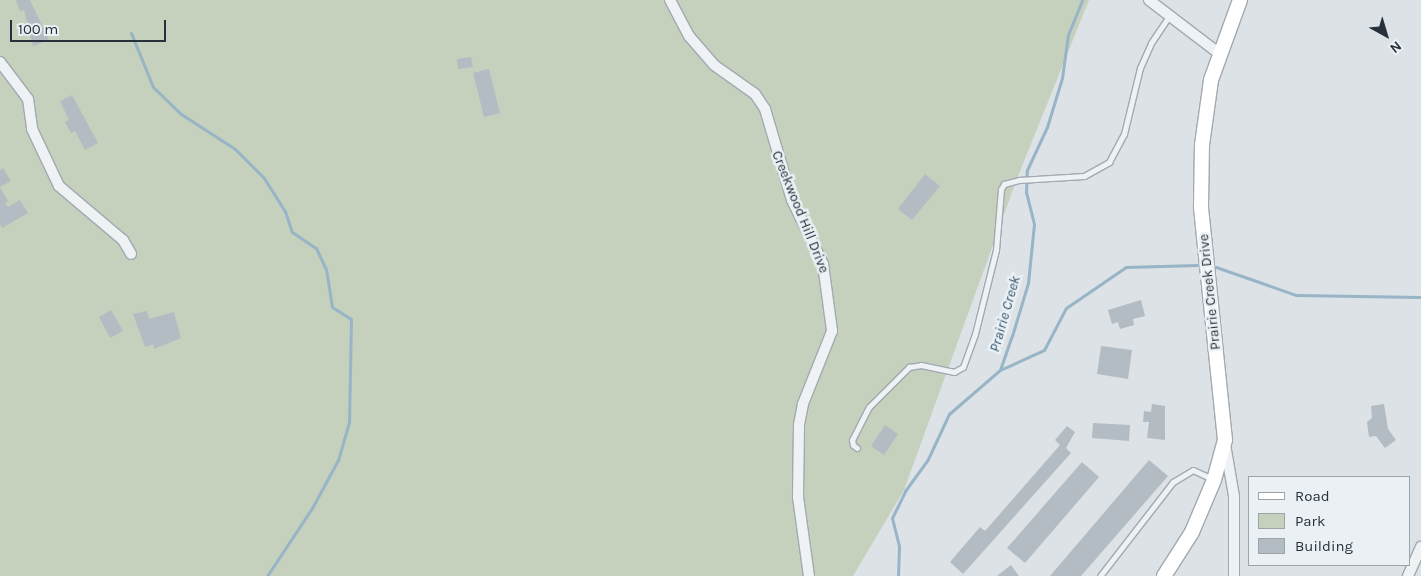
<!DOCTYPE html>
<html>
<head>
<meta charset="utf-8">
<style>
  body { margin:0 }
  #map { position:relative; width:1421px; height:576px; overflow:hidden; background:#dce2e6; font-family:Karla,sans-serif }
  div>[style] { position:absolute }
  .green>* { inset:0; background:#c5d0bd }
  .stream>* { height:3px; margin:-1.5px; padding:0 1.5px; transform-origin:1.5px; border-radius:1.5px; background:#97b5c6 }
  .building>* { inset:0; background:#b4bcc3 }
  .roads { filter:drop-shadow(1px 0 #a2a9b0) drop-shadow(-1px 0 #a2a9b0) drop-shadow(0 1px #a2a9b0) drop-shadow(0 -1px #a2a9b0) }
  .lane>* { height:5px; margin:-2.5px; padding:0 2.5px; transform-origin:2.5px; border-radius:2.5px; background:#eff2f5 }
  .street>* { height:10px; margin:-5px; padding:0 5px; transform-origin:5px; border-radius:5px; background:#eff2f5 }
  .secondary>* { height:14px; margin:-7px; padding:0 7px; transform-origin:7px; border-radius:7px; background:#fff }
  span { translate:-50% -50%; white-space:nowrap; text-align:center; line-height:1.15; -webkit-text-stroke:5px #ebf0f4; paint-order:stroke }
  .street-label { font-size:14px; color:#26313c }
  .water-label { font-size:15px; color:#31566f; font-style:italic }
  .legend { position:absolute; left:1248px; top:476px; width:162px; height:90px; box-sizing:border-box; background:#ebf0f4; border:1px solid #9ca4aa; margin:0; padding:6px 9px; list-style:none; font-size:15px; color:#26313c }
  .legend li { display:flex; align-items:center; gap:10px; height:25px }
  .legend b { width:25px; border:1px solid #9ca4aa }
  .north { position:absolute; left:1361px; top:10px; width:50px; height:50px; -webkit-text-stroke:4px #ebf0f4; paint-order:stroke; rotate:141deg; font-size:14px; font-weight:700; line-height:20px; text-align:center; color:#26313c }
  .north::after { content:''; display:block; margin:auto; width:18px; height:22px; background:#26313c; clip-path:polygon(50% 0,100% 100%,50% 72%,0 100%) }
  .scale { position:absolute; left:10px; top:20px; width:156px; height:22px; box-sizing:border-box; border:2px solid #26313c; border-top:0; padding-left:6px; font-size:15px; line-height:18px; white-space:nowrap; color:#26313c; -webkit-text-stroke:4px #ebf0f4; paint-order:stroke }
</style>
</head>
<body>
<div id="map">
  <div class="green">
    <div style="clip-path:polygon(0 0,1089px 0,1018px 176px,904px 490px,853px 576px,0 576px)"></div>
  </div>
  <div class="stream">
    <div style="left:131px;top:33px;width:58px;rotate:67.8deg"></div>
    <div style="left:153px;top:87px;width:39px;rotate:44deg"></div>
    <div style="left:181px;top:114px;width:64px;rotate:32.9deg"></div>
    <div style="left:235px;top:149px;width:41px;rotate:45deg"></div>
    <div style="left:264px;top:178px;width:39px;rotate:58deg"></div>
    <div style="left:285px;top:211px;width:22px;rotate:72deg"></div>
    <div style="left:292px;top:232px;width:29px;rotate:34deg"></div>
    <div style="left:316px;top:248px;width:23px;rotate:65deg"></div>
    <div style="left:326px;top:269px;width:38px;rotate:81deg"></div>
    <div style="left:332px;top:307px;width:22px;rotate:32deg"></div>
    <div style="left:351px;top:319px;width:103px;rotate:91.1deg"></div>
    <div style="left:349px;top:422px;width:40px;rotate:106deg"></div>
    <div style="left:338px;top:460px;width:55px;rotate:118.4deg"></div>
    <div style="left:312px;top:508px;width:82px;rotate:123.5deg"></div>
    <div style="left:1216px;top:267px;width:85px;rotate:19.3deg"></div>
    <div style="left:1296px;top:295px;width:125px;rotate:0.9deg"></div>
    <div style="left:1000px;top:370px;width:48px;rotate:-24.4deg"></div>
    <div style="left:1044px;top:350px;width:47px;rotate:-62.4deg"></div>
    <div style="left:1066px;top:308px;width:73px;rotate:-34.3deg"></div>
    <div style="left:1126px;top:267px;width:71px;rotate:-1.6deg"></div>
    <div style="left:898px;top:576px;width:30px;rotate:-88deg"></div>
    <div style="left:899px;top:546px;width:29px;rotate:-104deg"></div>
    <div style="left:892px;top:518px;width:30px;rotate:-64deg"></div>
    <div style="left:905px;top:491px;width:39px;rotate:-54deg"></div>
    <div style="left:928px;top:459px;width:50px;rotate:-65deg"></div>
    <div style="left:949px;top:414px;width:67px;rotate:-40.8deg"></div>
    <div style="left:1000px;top:370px;width:36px;rotate:-71deg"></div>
    <div style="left:1012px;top:336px;width:55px;rotate:-73.2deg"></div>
    <div style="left:1028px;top:283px;width:59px;rotate:-84.2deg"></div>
    <div style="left:1034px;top:224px;width:32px;rotate:-104deg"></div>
    <div style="left:1026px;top:193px;width:23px;rotate:-88deg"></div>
    <div style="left:1027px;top:170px;width:47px;rotate:-65.1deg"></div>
    <div style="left:1047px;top:127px;width:51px;rotate:-73deg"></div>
    <div style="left:1062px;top:78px;width:43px;rotate:-82.1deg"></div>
    <div style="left:1068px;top:35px;width:38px;rotate:-68deg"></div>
  </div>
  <div class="building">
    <div style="clip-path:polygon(16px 0,30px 0,49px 40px,33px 46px,24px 10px,20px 11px)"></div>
    <div style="clip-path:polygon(471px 57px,473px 67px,458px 69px,457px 59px)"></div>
    <div style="clip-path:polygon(489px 69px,500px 113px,484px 117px,473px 73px)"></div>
    <div style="clip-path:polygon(72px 95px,98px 143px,85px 150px,75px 131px,71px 133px,65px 122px,69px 120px,60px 101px)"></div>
    <div style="clip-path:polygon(3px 168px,11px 181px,0 187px,8px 201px,5px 203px,8px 207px,20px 200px,28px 213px,2px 228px,0 224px,0 170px)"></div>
    <div style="clip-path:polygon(925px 174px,940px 186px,912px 220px,898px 209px)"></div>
    <div style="clip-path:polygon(1141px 300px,1145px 316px,1133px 319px,1134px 325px,1120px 329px,1118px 322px,1112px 324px,1108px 310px)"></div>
    <div style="clip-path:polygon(111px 310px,123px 331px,110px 338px,99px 317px)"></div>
    <div style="clip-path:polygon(147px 311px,149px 319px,174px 312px,181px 338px,154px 349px,153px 344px,145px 347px,133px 314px)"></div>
    <div style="clip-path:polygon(1101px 346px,1132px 350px,1128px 379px,1097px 374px)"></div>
    <div style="clip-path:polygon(1152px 404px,1165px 406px,1165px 440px,1147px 438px,1149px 422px,1143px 422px,1144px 411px,1151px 412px)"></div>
    <div style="clip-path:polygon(1384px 404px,1388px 429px,1396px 440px,1385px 448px,1376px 436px,1369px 437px,1367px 422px,1372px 418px,1371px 406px)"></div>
    <div style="clip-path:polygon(1093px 423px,1130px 425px,1129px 441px,1092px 438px)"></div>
    <div style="clip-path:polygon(885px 425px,898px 434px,884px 455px,871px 446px)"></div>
    <div style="clip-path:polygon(1067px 426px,1075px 432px,1066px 448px,1071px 453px,963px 574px,950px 562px,980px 527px,985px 531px,1060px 445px,1055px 440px)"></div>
    <div style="clip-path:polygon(1149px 460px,1168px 476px,1081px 576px,1050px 576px)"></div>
    <div style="clip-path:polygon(1082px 462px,1099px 477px,1025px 563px,1007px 548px)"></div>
    <div style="clip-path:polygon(1011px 565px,1019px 576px,997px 576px)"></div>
  </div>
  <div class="roads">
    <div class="lane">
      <div style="left:857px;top:448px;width:5px;rotate:-143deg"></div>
      <div style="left:853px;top:445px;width:5px;rotate:-101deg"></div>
      <div style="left:852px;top:440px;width:37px;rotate:-63deg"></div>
      <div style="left:869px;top:407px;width:57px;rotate:-45deg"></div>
      <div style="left:909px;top:367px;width:12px;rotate:-9deg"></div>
      <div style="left:921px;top:365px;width:34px;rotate:12deg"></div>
      <div style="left:954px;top:372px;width:10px;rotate:-29deg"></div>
      <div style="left:963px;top:367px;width:35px;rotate:-70deg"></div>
      <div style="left:975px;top:334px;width:87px;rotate:-76deg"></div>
      <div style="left:996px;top:250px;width:61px;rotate:-85.3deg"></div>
      <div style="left:1001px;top:189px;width:6px;rotate:-59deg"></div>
      <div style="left:1004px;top:184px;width:16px;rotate:-15deg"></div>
      <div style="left:1019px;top:180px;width:65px;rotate:-3.5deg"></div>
      <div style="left:1084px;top:176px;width:29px;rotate:-29deg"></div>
      <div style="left:1109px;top:162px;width:32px;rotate:-62deg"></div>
      <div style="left:1124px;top:134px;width:68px;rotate:-76.4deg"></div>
      <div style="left:1140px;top:68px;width:27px;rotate:-66deg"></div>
      <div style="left:1151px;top:43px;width:32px;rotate:-56deg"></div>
      <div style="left:1100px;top:576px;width:119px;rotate:-52.2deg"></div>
      <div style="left:1173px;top:482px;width:23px;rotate:-31deg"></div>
      <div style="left:1193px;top:470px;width:21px;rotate:25deg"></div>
    </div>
    <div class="street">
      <div style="left:670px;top:0;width:41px;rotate:62.2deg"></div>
      <div style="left:689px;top:36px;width:38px;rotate:49deg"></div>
      <div style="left:714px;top:65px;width:50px;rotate:35.3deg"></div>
      <div style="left:755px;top:94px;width:18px;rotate:56deg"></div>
      <div style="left:765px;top:109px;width:95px;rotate:73.5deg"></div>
      <div style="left:792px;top:200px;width:71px;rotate:64.2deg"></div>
      <div style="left:823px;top:264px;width:68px;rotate:82.3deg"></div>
      <div style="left:832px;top:331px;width:79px;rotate:111.7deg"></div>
      <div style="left:803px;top:404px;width:21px;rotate:101deg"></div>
      <div style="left:799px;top:425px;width:72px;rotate:90.8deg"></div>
      <div style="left:798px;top:497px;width:80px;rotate:82.1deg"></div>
      <div style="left:1149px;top:0;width:89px;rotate:37.3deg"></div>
      <div style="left:0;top:62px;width:46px;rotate:52.9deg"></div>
      <div style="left:28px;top:99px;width:30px;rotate:82deg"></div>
      <div style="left:32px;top:129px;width:63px;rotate:64.7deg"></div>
      <div style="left:59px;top:186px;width:84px;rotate:40.2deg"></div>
      <div style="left:123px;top:240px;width:16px;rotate:60deg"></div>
      <div style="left:1225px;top:444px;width:53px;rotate:80.2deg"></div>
      <div style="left:1234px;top:496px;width:80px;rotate:90deg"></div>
      <div style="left:1408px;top:576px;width:32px;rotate:-66deg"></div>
    </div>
    <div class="secondary">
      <div style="left:1164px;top:576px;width:52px;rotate:-57.5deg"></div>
      <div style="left:1192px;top:532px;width:56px;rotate:-67.1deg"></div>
      <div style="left:1214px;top:480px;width:41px;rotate:-74.6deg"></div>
      <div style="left:1225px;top:440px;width:235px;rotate:-95.9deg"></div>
      <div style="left:1201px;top:206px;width:61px;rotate:-89.1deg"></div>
      <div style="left:1202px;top:145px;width:66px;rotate:-82.1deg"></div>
      <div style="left:1211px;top:80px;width:85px;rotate:-70.1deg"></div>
    </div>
  </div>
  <div class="street-label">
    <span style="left:800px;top:212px;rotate:68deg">Creekwood Hill Drive</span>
    <span style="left:1210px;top:292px;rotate:-96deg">Prairie Creek Drive</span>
  </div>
  <div class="water-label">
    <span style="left:1005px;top:314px;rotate:-74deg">Prairie Creek</span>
  </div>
  <ul class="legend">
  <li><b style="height:6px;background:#fff"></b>Road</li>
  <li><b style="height:14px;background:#c5d0bd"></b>Park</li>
  <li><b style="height:14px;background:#b4bcc3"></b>Building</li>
  </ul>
  <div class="north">N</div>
  <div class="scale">100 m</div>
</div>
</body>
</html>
